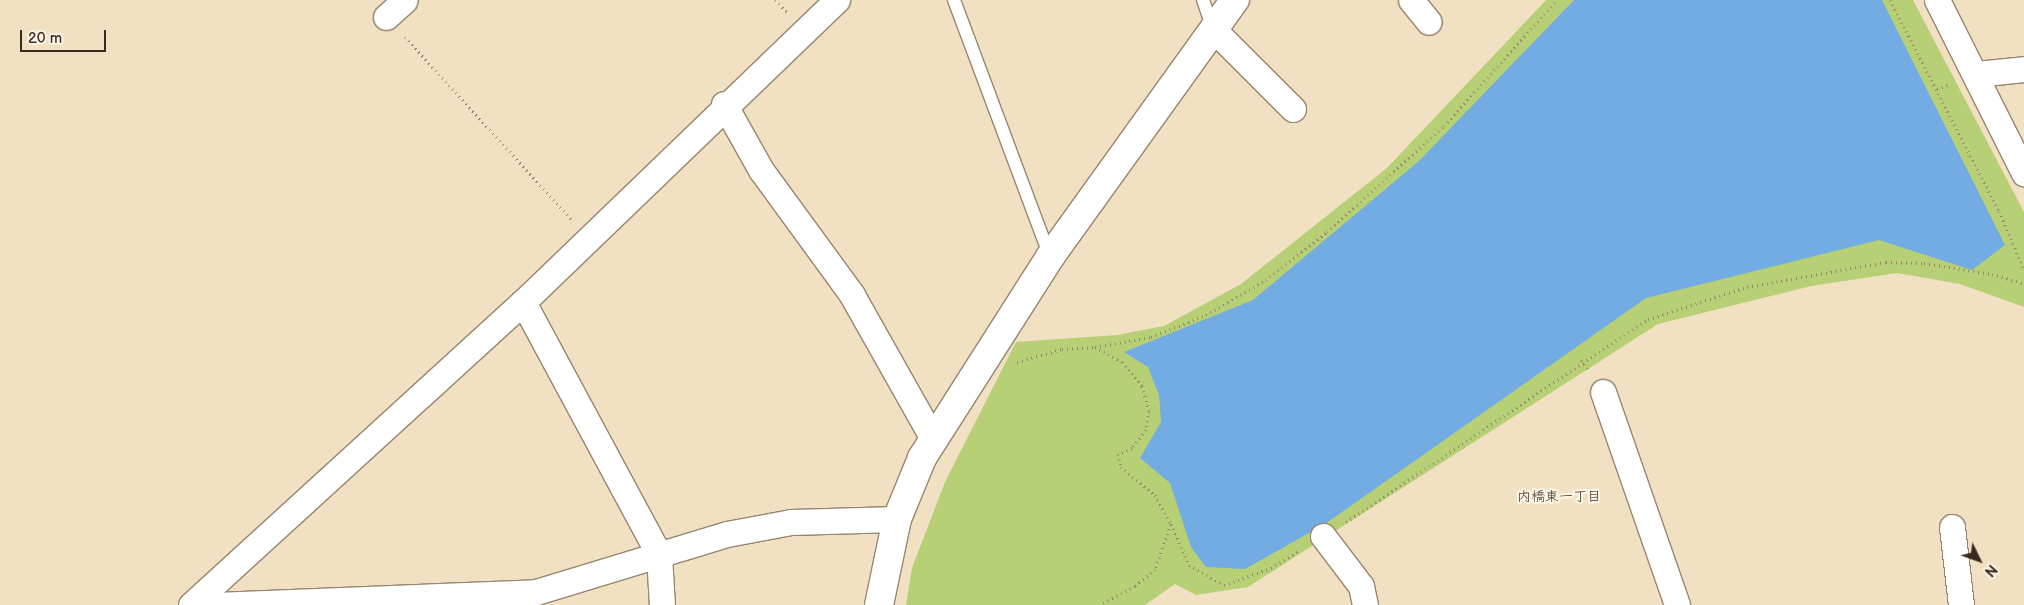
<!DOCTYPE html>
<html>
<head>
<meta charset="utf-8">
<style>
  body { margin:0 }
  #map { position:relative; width:2024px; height:605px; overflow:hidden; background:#f1e1c2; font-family:"Balsamiq Sans","Klee One",sans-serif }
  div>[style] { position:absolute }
  .green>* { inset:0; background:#b8d075 }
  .water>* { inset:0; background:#72ace2 }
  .path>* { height:3px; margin-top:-1.5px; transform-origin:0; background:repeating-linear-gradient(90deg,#968670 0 1px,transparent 0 5px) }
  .roads { filter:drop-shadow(1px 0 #968670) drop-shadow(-1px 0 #968670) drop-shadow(0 1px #968670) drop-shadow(0 -1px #968670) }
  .service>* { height:12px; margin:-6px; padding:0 6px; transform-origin:6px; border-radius:6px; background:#fff }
  .minor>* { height:25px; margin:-12.5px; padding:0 12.5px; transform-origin:12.5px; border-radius:12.5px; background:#fff }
  .tertiary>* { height:28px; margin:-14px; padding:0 14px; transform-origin:14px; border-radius:14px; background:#fff }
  span { translate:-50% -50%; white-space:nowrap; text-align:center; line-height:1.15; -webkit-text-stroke:4.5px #fcf5e5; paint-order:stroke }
  .neighbourhood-label { font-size:14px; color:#3b2a1e }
  .north { position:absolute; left:1954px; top:535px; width:50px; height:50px; -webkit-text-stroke:4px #fcf5e5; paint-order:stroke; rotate:132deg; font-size:14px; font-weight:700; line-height:20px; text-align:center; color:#3b2a1e }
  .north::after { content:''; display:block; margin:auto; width:18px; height:22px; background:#3b2a1e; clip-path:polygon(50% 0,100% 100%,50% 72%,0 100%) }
  .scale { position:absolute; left:20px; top:30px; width:86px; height:22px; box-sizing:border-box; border:2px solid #3b2a1e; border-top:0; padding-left:6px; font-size:15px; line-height:18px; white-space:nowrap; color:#3b2a1e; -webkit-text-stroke:4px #fcf5e5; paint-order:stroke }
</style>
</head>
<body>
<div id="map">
  <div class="green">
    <div style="clip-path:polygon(1546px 0,1913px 0,2024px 212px,2024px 307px,1960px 284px,1897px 273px,1811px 286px,1658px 324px,1248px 587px,1196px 595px,1175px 584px,1145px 605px,906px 605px,912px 568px,945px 482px,1016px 342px,1117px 335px,1164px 326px,1241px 284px,1387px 168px)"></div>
  </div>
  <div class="water">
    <div style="clip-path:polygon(1574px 0,1882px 0,2005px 245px,1972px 270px,1879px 240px,1646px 298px,1325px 524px,1245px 569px,1206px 567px,1191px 547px,1170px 483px,1140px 458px,1161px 422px,1159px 395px,1148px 367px,1124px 352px,1253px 300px,1419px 161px)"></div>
  </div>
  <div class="path">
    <div style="left:775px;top:0;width:17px;rotate:45deg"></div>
    <div style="left:1890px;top:0;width:237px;rotate:62.7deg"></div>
    <div style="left:1999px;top:211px;width:64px;rotate:67deg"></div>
    <div style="left:405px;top:37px;width:246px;rotate:47.6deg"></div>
    <div style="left:1937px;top:89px;width:14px;rotate:-21deg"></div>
    <div style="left:1095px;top:347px;width:57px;rotate:-10.1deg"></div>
    <div style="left:1151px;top:337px;width:59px;rotate:-21.8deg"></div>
    <div style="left:1206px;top:315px;width:69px;rotate:-30.3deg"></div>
    <div style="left:1266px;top:280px;width:78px;rotate:-38.2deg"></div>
    <div style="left:1327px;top:232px;width:158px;rotate:-42.2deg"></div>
    <div style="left:1444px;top:126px;width:169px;rotate:-48.1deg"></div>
    <div style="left:1581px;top:360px;width:14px;rotate:54deg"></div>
    <div style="left:1017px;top:362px;width:47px;rotate:-16.1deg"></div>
    <div style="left:1062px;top:349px;width:33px;rotate:-3deg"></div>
    <div style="left:1095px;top:347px;width:31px;rotate:29deg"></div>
    <div style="left:1122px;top:362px;width:31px;rotate:50deg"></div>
    <div style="left:1142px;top:386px;width:26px;rotate:74deg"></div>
    <div style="left:1149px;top:411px;width:19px;rotate:99deg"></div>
    <div style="left:1146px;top:430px;width:23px;rotate:128deg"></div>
    <div style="left:1132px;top:448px;width:15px;rotate:157deg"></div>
    <div style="left:1118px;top:454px;width:13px;rotate:77deg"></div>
    <div style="left:1121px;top:467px;width:44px;rotate:39.5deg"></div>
    <div style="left:1155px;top:495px;width:33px;rotate:61deg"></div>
    <div style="left:1171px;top:524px;width:48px;rotate:109.6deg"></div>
    <div style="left:1155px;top:569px;width:26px;rotate:140deg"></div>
    <div style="left:1135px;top:586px;width:40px;rotate:152deg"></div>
    <div style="left:1346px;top:522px;width:364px;rotate:-33.9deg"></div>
    <div style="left:1648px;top:319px;width:104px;rotate:-17.9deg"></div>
    <div style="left:1747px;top:287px;width:141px;rotate:-10.2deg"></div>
    <div style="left:1886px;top:262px;width:38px;rotate:2deg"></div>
    <div style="left:1924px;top:263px;width:69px;rotate:9.2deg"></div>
    <div style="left:1992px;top:274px;width:34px;rotate:17deg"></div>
    <div style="left:1171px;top:524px;width:45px;rotate:66.3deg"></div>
    <div style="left:1189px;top:565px;width:40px;rotate:29.7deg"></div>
    <div style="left:1224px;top:585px;width:50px;rotate:-19.9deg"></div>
    <div style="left:1271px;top:568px;width:34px;rotate:-32deg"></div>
  </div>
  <div class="roads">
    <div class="service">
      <div style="left:954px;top:0;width:274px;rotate:69.5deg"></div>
      <div style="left:1203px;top:0;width:31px;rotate:71deg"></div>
    </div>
    <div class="minor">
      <div style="left:1411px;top:0;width:28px;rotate:51deg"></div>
      <div style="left:1937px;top:0;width:194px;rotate:63.3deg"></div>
      <div style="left:386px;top:17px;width:25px;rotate:-42deg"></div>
      <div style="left:1213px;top:29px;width:113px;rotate:45deg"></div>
      <div style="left:1976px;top:74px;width:48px;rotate:-5.9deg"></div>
      <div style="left:724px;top:104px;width:76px;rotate:60.7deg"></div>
      <div style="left:761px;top:170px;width:155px;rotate:53.9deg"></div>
      <div style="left:852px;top:295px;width:165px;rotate:60.6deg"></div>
      <div style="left:523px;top:302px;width:287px;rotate:61.7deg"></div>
      <div style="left:659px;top:555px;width:50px;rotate:86.6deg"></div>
      <div style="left:1603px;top:392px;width:225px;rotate:70.8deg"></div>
      <div style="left:1952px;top:527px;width:79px;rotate:83.4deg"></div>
      <div style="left:1323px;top:536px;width:63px;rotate:52.8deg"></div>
      <div style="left:1361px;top:586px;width:19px;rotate:78deg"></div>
      <div style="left:191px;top:605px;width:449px;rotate:-42.4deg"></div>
      <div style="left:523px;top:302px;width:436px;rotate:-43.9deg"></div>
      <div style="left:215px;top:605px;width:321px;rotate:-2.3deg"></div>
      <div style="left:536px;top:592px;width:200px;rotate:-16.9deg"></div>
      <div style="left:727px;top:534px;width:65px;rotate:-10.6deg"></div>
      <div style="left:791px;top:522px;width:106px;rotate:-1.6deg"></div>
    </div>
    <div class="tertiary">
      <div style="left:879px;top:605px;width:88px;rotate:-78.2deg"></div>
      <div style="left:897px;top:519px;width:66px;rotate:-67.7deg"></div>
      <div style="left:922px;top:458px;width:238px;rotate:-57.5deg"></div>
      <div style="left:1050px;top:257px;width:317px;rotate:-54.3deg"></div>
    </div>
  </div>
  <div class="neighbourhood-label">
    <span style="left:1559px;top:497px">内橋東一丁目</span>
  </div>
  <div class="north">N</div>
  <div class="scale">20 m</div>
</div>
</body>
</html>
